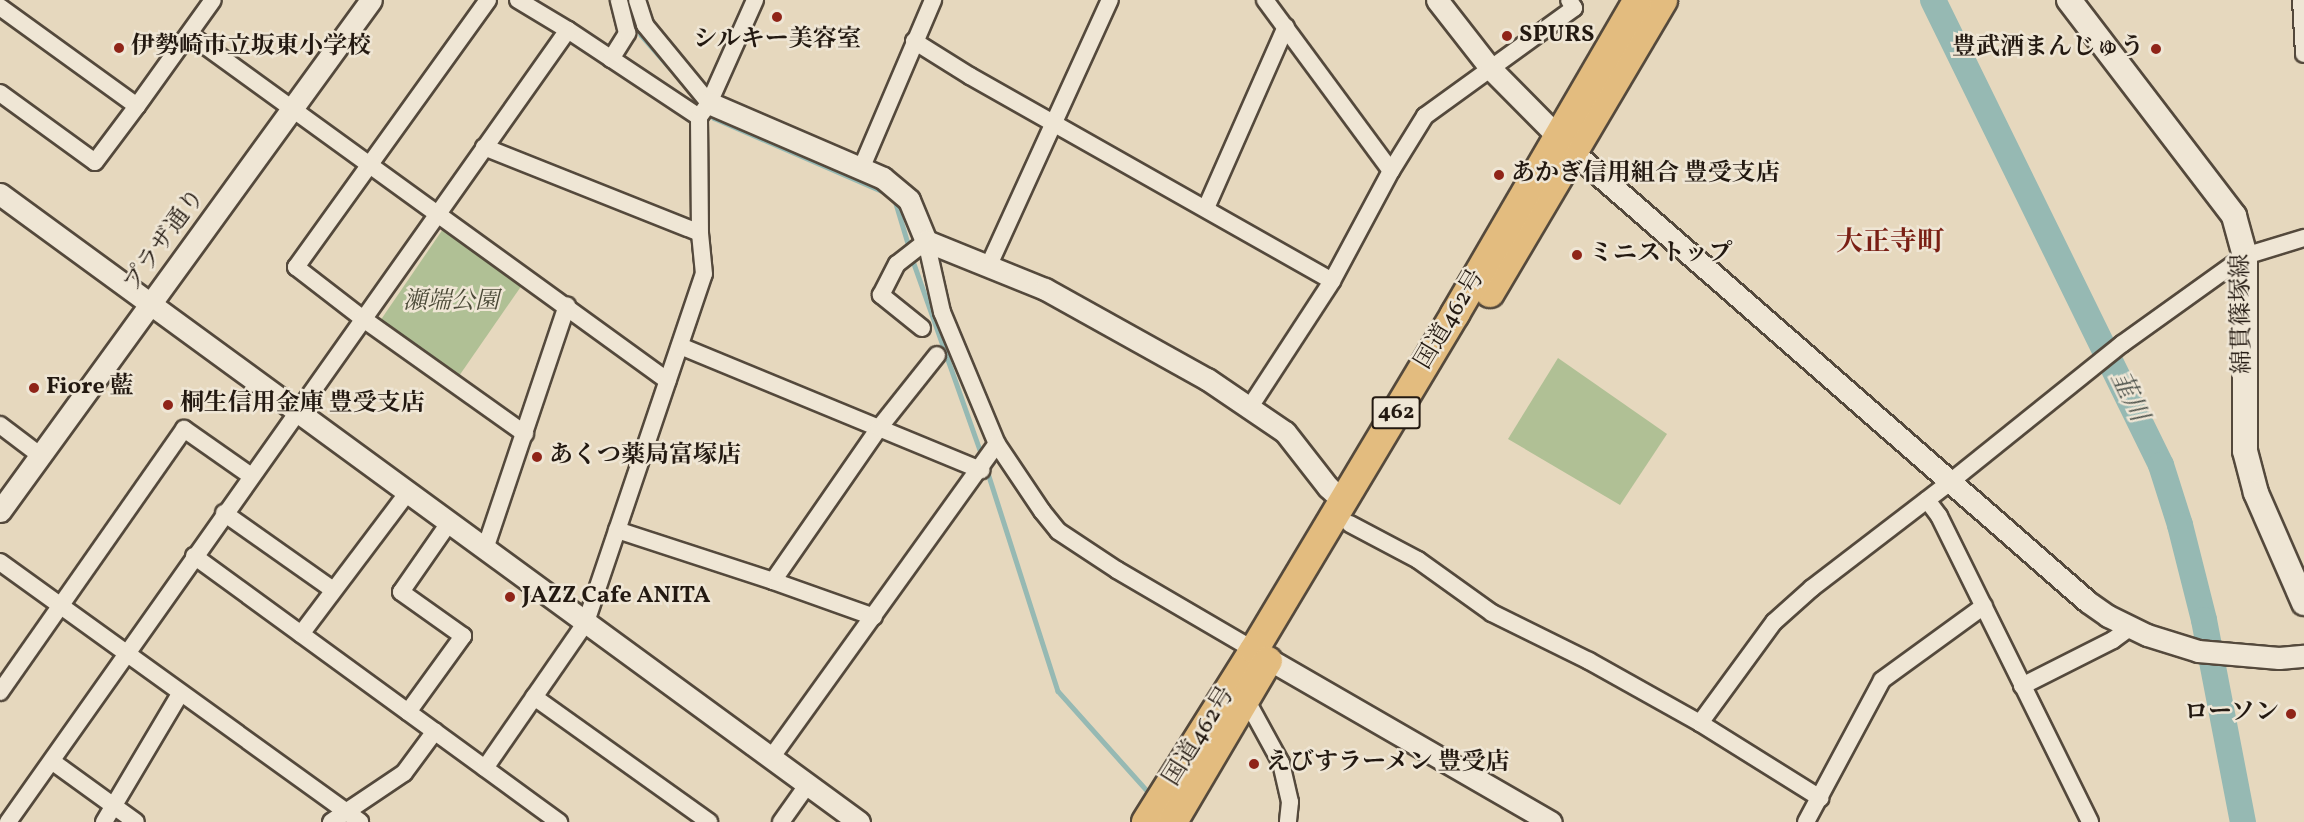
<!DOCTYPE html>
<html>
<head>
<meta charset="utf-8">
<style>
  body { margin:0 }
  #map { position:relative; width:2304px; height:822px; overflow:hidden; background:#e6d8be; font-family:Vollkorn,"Noto Serif JP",serif }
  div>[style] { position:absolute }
  .green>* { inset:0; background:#b0c095 }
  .stream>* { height:4.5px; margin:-2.25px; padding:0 2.25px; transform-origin:2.25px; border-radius:2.25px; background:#96b9b3 }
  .river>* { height:26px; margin:-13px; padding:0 13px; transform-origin:13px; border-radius:13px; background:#96b9b3 }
  .roads { filter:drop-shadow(2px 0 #54493c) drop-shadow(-2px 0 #54493c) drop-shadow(0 2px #54493c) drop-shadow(0 -2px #54493c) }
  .minor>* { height:16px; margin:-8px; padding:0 8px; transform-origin:8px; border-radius:8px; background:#efe6d5 }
  .tertiary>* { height:21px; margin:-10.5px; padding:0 10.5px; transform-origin:10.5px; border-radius:10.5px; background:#efe6d5 }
  .secondary>* { height:24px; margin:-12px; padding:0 12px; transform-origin:12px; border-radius:12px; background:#efe6d5 }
  .trunk>* { height:28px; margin:-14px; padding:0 14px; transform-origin:14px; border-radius:14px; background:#e3bc7f }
  .dots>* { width:16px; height:16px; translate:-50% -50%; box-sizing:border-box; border:3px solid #efe6d5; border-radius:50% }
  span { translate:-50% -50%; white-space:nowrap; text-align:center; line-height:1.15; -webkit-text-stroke:5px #efe6d5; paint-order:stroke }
  .shield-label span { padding:2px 4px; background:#efe6d5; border:2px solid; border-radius:4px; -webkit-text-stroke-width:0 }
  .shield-label { font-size:22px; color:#231911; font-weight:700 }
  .poi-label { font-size:24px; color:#231911; font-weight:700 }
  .left { translate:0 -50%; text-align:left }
  .right { translate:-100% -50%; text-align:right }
  .street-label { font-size:24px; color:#231911 }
  .park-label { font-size:24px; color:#4d4b39; font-style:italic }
  .water-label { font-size:26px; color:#4b514a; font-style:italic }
  .quarter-label { font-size:27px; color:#7a1f14; font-weight:700 }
</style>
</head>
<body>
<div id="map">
  <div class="green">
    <div style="clip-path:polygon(443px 229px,522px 285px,459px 376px,380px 321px)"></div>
    <div style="clip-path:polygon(1558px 358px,1667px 434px,1620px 505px,1508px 439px)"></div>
  </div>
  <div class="stream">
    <div style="left:638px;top:25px;width:10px;rotate:73deg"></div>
    <div style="left:641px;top:35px;width:44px;rotate:48.7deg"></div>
    <div style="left:709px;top:113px;width:7px;rotate:45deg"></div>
    <div style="left:714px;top:118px;width:185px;rotate:23.5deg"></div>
    <div style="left:894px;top:197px;width:55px;rotate:73.2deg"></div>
    <div style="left:912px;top:258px;width:210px;rotate:70.5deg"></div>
    <div style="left:987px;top:470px;width:232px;rotate:72.2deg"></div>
    <div style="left:1058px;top:691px;width:138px;rotate:48.2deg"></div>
  </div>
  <div class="river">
    <div style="left:1933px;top:0;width:518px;rotate:63.88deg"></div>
    <div style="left:2161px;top:465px;width:63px;rotate:72.4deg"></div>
    <div style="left:2180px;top:525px;width:98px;rotate:75.8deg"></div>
    <div style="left:2204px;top:620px;width:206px;rotate:79.1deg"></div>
  </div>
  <div class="roads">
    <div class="minor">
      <div style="left:488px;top:0;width:329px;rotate:125.7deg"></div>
      <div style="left:296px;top:267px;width:83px;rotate:37.7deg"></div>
      <div style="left:362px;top:318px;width:200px;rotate:35.4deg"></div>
      <div style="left:518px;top:0;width:58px;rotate:31deg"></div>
      <div style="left:568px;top:30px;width:157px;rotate:33.6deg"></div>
      <div style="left:637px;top:0;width:26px;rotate:72deg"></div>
      <div style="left:645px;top:25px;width:101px;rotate:50.6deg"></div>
      <div style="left:1265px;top:0;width:212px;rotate:53.6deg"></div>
      <div style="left:2301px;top:0;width:54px;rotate:86.8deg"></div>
      <div style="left:0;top:7px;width:169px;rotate:35.9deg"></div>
      <div style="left:137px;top:106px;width:130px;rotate:-54.4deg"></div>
      <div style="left:189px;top:34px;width:591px;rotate:35.92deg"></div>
      <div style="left:914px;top:41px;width:66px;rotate:32deg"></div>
      <div style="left:970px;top:76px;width:416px;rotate:29.5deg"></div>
      <div style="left:611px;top:59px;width:31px;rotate:-58deg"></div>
      <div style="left:627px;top:33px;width:34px;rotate:-104deg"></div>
      <div style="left:0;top:93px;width:117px;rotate:36deg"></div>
      <div style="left:95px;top:162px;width:70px;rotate:-53.1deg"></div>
      <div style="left:484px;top:147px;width:232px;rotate:21.7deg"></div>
      <div style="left:861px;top:169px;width:184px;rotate:-66.9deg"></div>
      <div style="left:1206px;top:208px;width:198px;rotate:-66.2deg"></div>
      <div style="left:989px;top:265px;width:291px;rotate:-65.5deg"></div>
      <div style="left:922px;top:328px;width:53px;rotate:-141.2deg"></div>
      <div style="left:881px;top:295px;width:35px;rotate:-63deg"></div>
      <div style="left:897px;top:264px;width:37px;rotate:-38deg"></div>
      <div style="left:926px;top:241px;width:73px;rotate:77.3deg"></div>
      <div style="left:942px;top:312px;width:143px;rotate:67.4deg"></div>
      <div style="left:997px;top:444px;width:81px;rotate:56.1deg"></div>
      <div style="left:1042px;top:511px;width:26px;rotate:51deg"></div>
      <div style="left:1058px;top:531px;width:71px;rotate:33.5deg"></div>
      <div style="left:1117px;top:570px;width:159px;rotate:30.3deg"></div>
      <div style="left:680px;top:346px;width:326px;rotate:22.4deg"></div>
      <div style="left:1250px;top:407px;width:150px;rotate:-56.9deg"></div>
      <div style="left:1332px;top:281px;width:125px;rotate:-61.8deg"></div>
      <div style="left:1391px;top:171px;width:65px;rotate:-58.3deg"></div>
      <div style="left:1425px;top:116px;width:184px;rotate:-35.9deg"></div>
      <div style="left:1574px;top:8px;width:9px;rotate:-122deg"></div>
      <div style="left:0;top:425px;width:51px;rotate:37.1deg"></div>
      <div style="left:1927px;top:500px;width:20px;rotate:53deg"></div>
      <div style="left:1939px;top:516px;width:341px;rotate:63.7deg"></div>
      <div style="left:224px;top:513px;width:133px;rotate:35.2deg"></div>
      <div style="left:1350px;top:524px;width:77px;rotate:27.9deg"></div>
      <div style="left:1418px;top:560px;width:91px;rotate:35.6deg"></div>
      <div style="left:1492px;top:613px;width:108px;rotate:26.3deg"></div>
      <div style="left:1589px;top:661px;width:127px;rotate:29.2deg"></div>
      <div style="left:1700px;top:723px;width:142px;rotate:32deg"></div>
      <div style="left:617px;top:530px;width:164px;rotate:18.1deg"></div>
      <div style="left:773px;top:581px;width:186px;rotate:-55.3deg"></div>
      <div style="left:879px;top:428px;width:93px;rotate:-51.5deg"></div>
      <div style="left:485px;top:549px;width:257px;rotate:-71.4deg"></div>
      <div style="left:194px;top:556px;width:452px;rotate:36.1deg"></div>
      <div style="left:0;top:562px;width:444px;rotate:35.8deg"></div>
      <div style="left:773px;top:581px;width:107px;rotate:19.6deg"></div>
      <div style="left:301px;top:634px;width:178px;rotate:-53deg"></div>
      <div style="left:2022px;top:686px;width:102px;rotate:-26.8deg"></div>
      <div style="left:2113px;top:640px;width:22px;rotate:-36deg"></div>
      <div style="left:0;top:692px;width:321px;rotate:-55deg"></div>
      <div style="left:184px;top:429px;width:82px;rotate:35deg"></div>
      <div style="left:534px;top:697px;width:215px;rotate:35.5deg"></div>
      <div style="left:1247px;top:701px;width:71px;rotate:61.3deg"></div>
      <div style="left:1281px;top:763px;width:40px;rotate:77deg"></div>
      <div style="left:1290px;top:802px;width:20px;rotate:96deg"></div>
      <div style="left:408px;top:712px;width:94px;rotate:-54.1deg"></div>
      <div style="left:463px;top:636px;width:76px;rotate:-144.6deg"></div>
      <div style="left:401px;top:592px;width:84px;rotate:-55.2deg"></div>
      <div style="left:1700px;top:723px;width:125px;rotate:-53.8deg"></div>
      <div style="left:1774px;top:622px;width:51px;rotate:-41.8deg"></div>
      <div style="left:1812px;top:588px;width:173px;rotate:-37.5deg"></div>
      <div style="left:1949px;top:483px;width:222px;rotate:-38.8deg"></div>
      <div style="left:2122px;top:344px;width:151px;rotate:-35.6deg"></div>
      <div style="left:2245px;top:256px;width:62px;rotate:-17deg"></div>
      <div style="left:771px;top:758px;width:387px;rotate:-54.3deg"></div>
      <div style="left:53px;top:762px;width:102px;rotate:35.9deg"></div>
      <div style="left:485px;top:768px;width:178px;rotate:-55.3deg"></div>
      <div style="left:586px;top:622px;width:367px;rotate:-71.3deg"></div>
      <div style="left:704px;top:274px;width:41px;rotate:-95.6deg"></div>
      <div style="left:700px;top:233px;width:116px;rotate:-90.5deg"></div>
      <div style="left:699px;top:117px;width:17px;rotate:-54deg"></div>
      <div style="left:709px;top:103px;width:113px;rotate:-65.9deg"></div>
      <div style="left:8px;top:822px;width:970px;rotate:-54.74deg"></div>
      <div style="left:104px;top:822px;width:149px;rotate:-59.3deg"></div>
      <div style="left:331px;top:822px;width:88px;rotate:-33.9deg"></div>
      <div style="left:404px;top:773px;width:52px;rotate:-53.6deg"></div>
      <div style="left:781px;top:822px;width:47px;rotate:-54.6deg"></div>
      <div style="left:1806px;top:822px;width:161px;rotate:-61.8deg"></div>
      <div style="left:1882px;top:680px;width:126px;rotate:-36deg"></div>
    </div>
    <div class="tertiary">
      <div style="left:1437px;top:0;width:88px;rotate:52deg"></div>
      <div style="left:1491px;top:69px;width:118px;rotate:45.3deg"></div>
      <div style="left:1574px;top:153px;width:682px;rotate:41.14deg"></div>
      <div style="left:2088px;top:602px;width:24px;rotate:35deg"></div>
      <div style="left:2108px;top:616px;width:43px;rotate:26deg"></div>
      <div style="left:2147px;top:635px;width:53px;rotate:17.4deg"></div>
      <div style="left:2198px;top:651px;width:81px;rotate:4.9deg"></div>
      <div style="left:2279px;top:658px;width:25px;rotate:-5deg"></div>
      <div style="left:709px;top:103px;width:189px;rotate:23.3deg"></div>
      <div style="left:883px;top:178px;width:34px;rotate:40deg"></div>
      <div style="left:909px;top:200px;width:44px;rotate:67.5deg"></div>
      <div style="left:926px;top:241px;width:128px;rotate:22deg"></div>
      <div style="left:1045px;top:289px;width:185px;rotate:29.1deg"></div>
      <div style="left:1207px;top:379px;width:94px;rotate:34.2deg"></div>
      <div style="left:1285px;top:432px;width:70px;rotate:52deg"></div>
      <div style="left:1328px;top:487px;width:21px;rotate:43deg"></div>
      <div style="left:0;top:194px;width:1064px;rotate:36.17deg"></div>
      <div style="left:0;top:511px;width:631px;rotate:-54.02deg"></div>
      <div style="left:1258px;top:653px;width:338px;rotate:30deg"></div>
    </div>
    <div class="secondary">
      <div style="left:2069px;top:0;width:272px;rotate:52.6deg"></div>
      <div style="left:2234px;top:216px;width:41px;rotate:74.6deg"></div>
      <div style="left:2245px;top:256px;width:195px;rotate:90deg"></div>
      <div style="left:2245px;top:451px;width:43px;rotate:75.3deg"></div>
      <div style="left:2256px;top:493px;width:120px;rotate:66.4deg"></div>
    </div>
    <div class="trunk">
      <div style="left:1490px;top:293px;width:340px;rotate:-59.4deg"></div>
      <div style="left:1146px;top:822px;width:203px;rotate:-57.9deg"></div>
      <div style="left:1254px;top:650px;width:392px;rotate:-59.1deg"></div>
      <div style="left:1455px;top:314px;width:363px;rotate:-59.8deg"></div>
      <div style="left:1173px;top:822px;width:187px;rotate:-59.5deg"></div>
    </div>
  </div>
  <div class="dots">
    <div style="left:777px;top:17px;background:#8f2418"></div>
    <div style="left:1507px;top:36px;background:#8f2418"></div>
    <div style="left:119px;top:48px;background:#8f2418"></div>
    <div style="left:2156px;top:49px;background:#8f2418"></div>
    <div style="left:1499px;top:175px;background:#8f2418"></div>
    <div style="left:1577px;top:255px;background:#8f2418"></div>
    <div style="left:34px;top:388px;background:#8f2418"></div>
    <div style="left:168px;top:405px;background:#8f2418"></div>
    <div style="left:537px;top:457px;background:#8f2418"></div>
    <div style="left:510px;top:597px;background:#8f2418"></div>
    <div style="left:2291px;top:714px;background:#8f2418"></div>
    <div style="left:1254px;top:764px;background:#8f2418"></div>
  </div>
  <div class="shield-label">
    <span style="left:1396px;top:413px">462</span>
  </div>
  <div class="poi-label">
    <span class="left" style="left:1519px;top:36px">SPURS</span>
    <span style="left:777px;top:41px">シルキー美容室</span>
    <span class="left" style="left:131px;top:48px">伊勢崎市立坂東小学校</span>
    <span class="right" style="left:2144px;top:49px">豊武酒まんじゅう</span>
    <span class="left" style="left:1511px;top:175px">あかぎ信用組合 豊受支店</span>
    <span class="left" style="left:1589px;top:255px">ミニストップ</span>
    <span class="left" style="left:46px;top:388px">Fiore 藍</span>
    <span class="left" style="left:180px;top:405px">桐生信用金庫 豊受支店</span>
    <span class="left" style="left:549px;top:457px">あくつ薬局富塚店</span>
    <span class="left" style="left:522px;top:597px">JAZZ Cafe ANITA</span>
    <span class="right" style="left:2279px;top:714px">ローソン</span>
    <span class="left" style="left:1266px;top:764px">えびすラーメン 豊受店</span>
  </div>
  <div class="street-label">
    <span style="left:165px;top:241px;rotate:-54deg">プラザ通り</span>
    <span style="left:2243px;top:314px;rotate:-91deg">綿貫篠塚線</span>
    <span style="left:1451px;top:320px;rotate:-59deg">国道462号</span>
    <span style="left:1200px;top:737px;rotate:-58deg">国道462号</span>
  </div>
  <div class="park-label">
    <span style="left:451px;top:303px">瀬端公園</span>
  </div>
  <div class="water-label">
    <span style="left:2128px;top:397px;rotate:64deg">韮川</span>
  </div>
  <div class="quarter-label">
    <span style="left:1890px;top:244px">大正寺町</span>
  </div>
</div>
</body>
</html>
